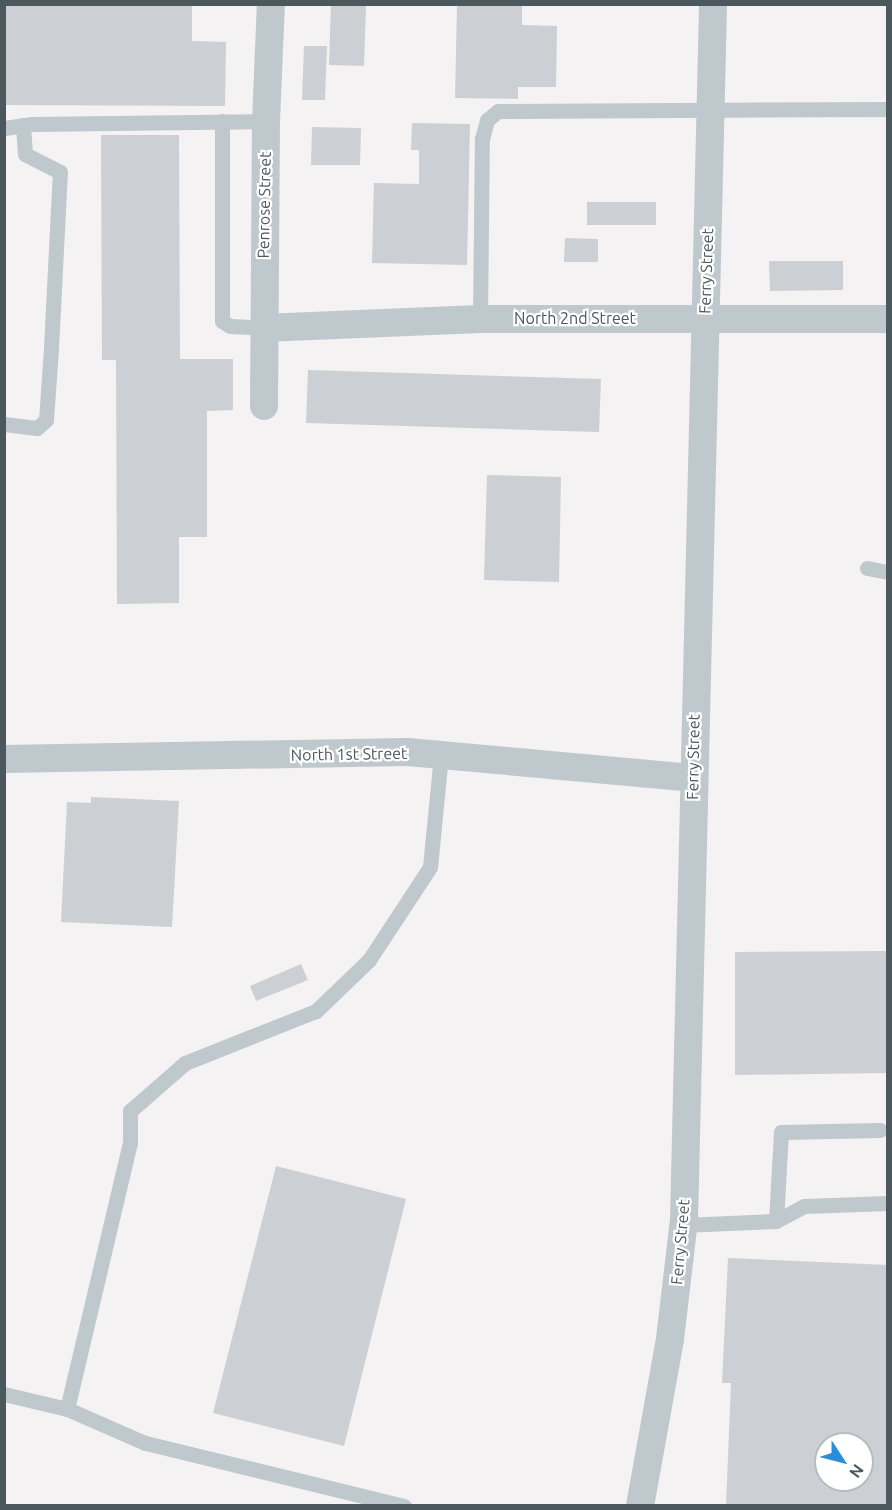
<!DOCTYPE html>
<html>
<head>
<meta charset="utf-8">
<style>
  body { margin:0 }
  #map { position:relative; width:892px; height:1510px; overflow:hidden; background:#f4f2f2; font-family:Ubuntu,sans-serif }
  div>[style] { position:absolute }
  .building>* { inset:0; background:#ccd0d4 }
  .service>* { height:15px; margin:-7.5px; padding:0 7.5px; transform-origin:7.5px; border-radius:7.5px; background:#bfc8cd }
  .minor>* { height:28px; margin:-14px; padding:0 14px; transform-origin:14px; border-radius:14px; background:#bfc8cd }
  span { translate:-50% -50%; white-space:nowrap; text-align:center; line-height:1.15; -webkit-text-stroke:4.5px #fff; paint-order:stroke }
  .street-label { font-size:16px; color:#4b585e }
  .frame { position:absolute; inset:0; border:6px solid #4b585e; pointer-events:none }
  .north { position:absolute; left:814px; top:1432px; width:60px; height:60px; box-sizing:border-box; background:#fff; border:2px solid #b7bcbf; border-radius:50%; rotate:126deg; font-size:16px; font-weight:700; line-height:24px; text-align:center; color:#4b585e }
  .north::after { content:''; display:block; margin:auto; width:21px; height:27px; background:#298dd7; clip-path:polygon(50% 0,100% 100%,50% 72%,0 100%) }
</style>
</head>
<body>
<div id="map">
  <div class="building">
    <div style="clip-path:polygon(4px 4px,192px 4px,192px 41px,226px 42px,225px 106px,4px 105px)"></div>
    <div style="clip-path:polygon(331px 4px,366px 5px,364px 66px,329px 65px)"></div>
    <div style="clip-path:polygon(457px 4px,522px 4px,522px 25px,557px 26px,556px 87px,518px 87px,518px 99px,455px 98px)"></div>
    <div style="clip-path:polygon(304px 46px,327px 46px,325px 100px,302px 100px)"></div>
    <div style="clip-path:polygon(412px 123px,470px 124px,467px 265px,372px 263px,374px 183px,419px 184px,419px 150px,411px 150px)"></div>
    <div style="clip-path:polygon(312px 127px,361px 128px,360px 165px,311px 165px)"></div>
    <div style="clip-path:polygon(101px 135px,179px 135px,180px 359px,233px 359px,233px 410px,207px 411px,207px 537px,179px 537px,179px 603px,117px 604px,116px 360px,102px 360px)"></div>
    <div style="clip-path:polygon(587px 202px,656px 202px,656px 225px,587px 225px)"></div>
    <div style="clip-path:polygon(565px 238px,598px 239px,598px 262px,564px 262px)"></div>
    <div style="clip-path:polygon(769px 261px,843px 261px,843px 290px,770px 291px)"></div>
    <div style="clip-path:polygon(308px 370px,601px 379px,599px 432px,306px 423px)"></div>
    <div style="clip-path:polygon(487px 475px,561px 477px,559px 582px,484px 580px)"></div>
    <div style="clip-path:polygon(91px 797px,179px 801px,172px 927px,61px 922px,67px 802px,91px 803px)"></div>
    <div style="clip-path:polygon(888px 951px,888px 1073px,735px 1075px,735px 952px)"></div>
    <div style="clip-path:polygon(301px 964px,308px 980px,256px 1001px,250px 986px)"></div>
    <div style="clip-path:polygon(276px 1166px,406px 1199px,344px 1446px,213px 1413px)"></div>
    <div style="clip-path:polygon(evenodd,728px 1258px,888px 1265px,888px 1506px,726px 1506px,731px 1383px,722px 1383px,728px 1258px,826px 1444px,862px 1444px,862px 1480px,826px 1480px,826px 1444px)"></div>
  </div>
  <div class="service">
    <div style="left:222px;top:121px;width:200px;rotate:90deg"></div>
    <div style="left:222px;top:321px;width:9px;rotate:32deg"></div>
    <div style="left:230px;top:326px;width:33px;rotate:3deg"></div>
    <div style="left:4px;top:128px;width:27px;rotate:-8deg"></div>
    <div style="left:31px;top:124px;width:235px;rotate:-0.7deg"></div>
    <div style="left:480px;top:319px;width:180px;rotate:-89.4deg"></div>
    <div style="left:482px;top:139px;width:20px;rotate:-75deg"></div>
    <div style="left:487px;top:120px;width:14px;rotate:-39deg"></div>
    <div style="left:498px;top:111px;width:390px;rotate:-0.3deg"></div>
    <div style="left:4px;top:424px;width:33px;rotate:7deg"></div>
    <div style="left:37px;top:428px;width:12px;rotate:-42deg"></div>
    <div style="left:46px;top:420px;width:72px;rotate:-86deg"></div>
    <div style="left:51px;top:348px;width:176px;rotate:-87.1deg"></div>
    <div style="left:60px;top:172px;width:39px;rotate:-153deg"></div>
    <div style="left:25px;top:154px;width:29px;rotate:-94deg"></div>
    <div style="left:867px;top:568px;width:21px;rotate:11deg"></div>
    <div style="left:776px;top:1221px;width:89px;rotate:-86.8deg"></div>
    <div style="left:781px;top:1132px;width:99px;rotate:-1.2deg"></div>
    <div style="left:683px;top:1225px;width:93px;rotate:-2.5deg"></div>
    <div style="left:776px;top:1221px;width:32px;rotate:-28deg"></div>
    <div style="left:804px;top:1206px;width:84px;rotate:-2deg"></div>
    <div style="left:4px;top:1394px;width:65px;rotate:13.4deg"></div>
    <div style="left:404px;top:1506px;width:267px;rotate:-166.3deg"></div>
    <div style="left:145px;top:1443px;width:85px;rotate:-156.4deg"></div>
    <div style="left:67px;top:1409px;width:273px;rotate:-76.7deg"></div>
    <div style="left:130px;top:1143px;width:32px;rotate:-90deg"></div>
    <div style="left:130px;top:1111px;width:73px;rotate:-41.1deg"></div>
    <div style="left:185px;top:1063px;width:141px;rotate:-21.7deg"></div>
    <div style="left:316px;top:1011px;width:74px;rotate:-43.9deg"></div>
    <div style="left:369px;top:960px;width:111px;rotate:-56.7deg"></div>
    <div style="left:430px;top:867px;width:113px;rotate:-84.4deg"></div>
  </div>
  <div class="minor">
    <div style="left:263px;top:328px;width:217px;rotate:-2.4deg"></div>
    <div style="left:480px;top:319px;width:408px"></div>
    <div style="left:264px;top:406px;width:285px;rotate:-89.6deg"></div>
    <div style="left:266px;top:121px;width:117px;rotate:-87.6deg"></div>
    <div style="left:4px;top:759px;width:404px;rotate:-1deg"></div>
    <div style="left:408px;top:752px;width:285px;rotate:5.2deg"></div>
    <div style="left:640px;top:1506px;width:170px;rotate:-79.8deg"></div>
    <div style="left:670px;top:1339px;width:120px;rotate:-83.3deg"></div>
    <div style="left:684px;top:1220px;width:1216px;rotate:-88.63deg"></div>
  </div>
  <div class="street-label">
    <span style="left:264px;top:205px;rotate:-89deg">Penrose Street</span>
    <span style="left:706px;top:271px;rotate:-88deg">Ferry Street</span>
    <span style="left:575px;top:318px">North 2nd Street</span>
    <span style="left:349px;top:754px;rotate:-1deg">North 1st Street</span>
    <span style="left:693px;top:757px;rotate:-89deg">Ferry Street</span>
    <span style="left:680px;top:1242px;rotate:-85deg">Ferry Street</span>
  </div>
  <div class="frame"></div>
  <div class="north">N</div>
</div>
</body>
</html>
